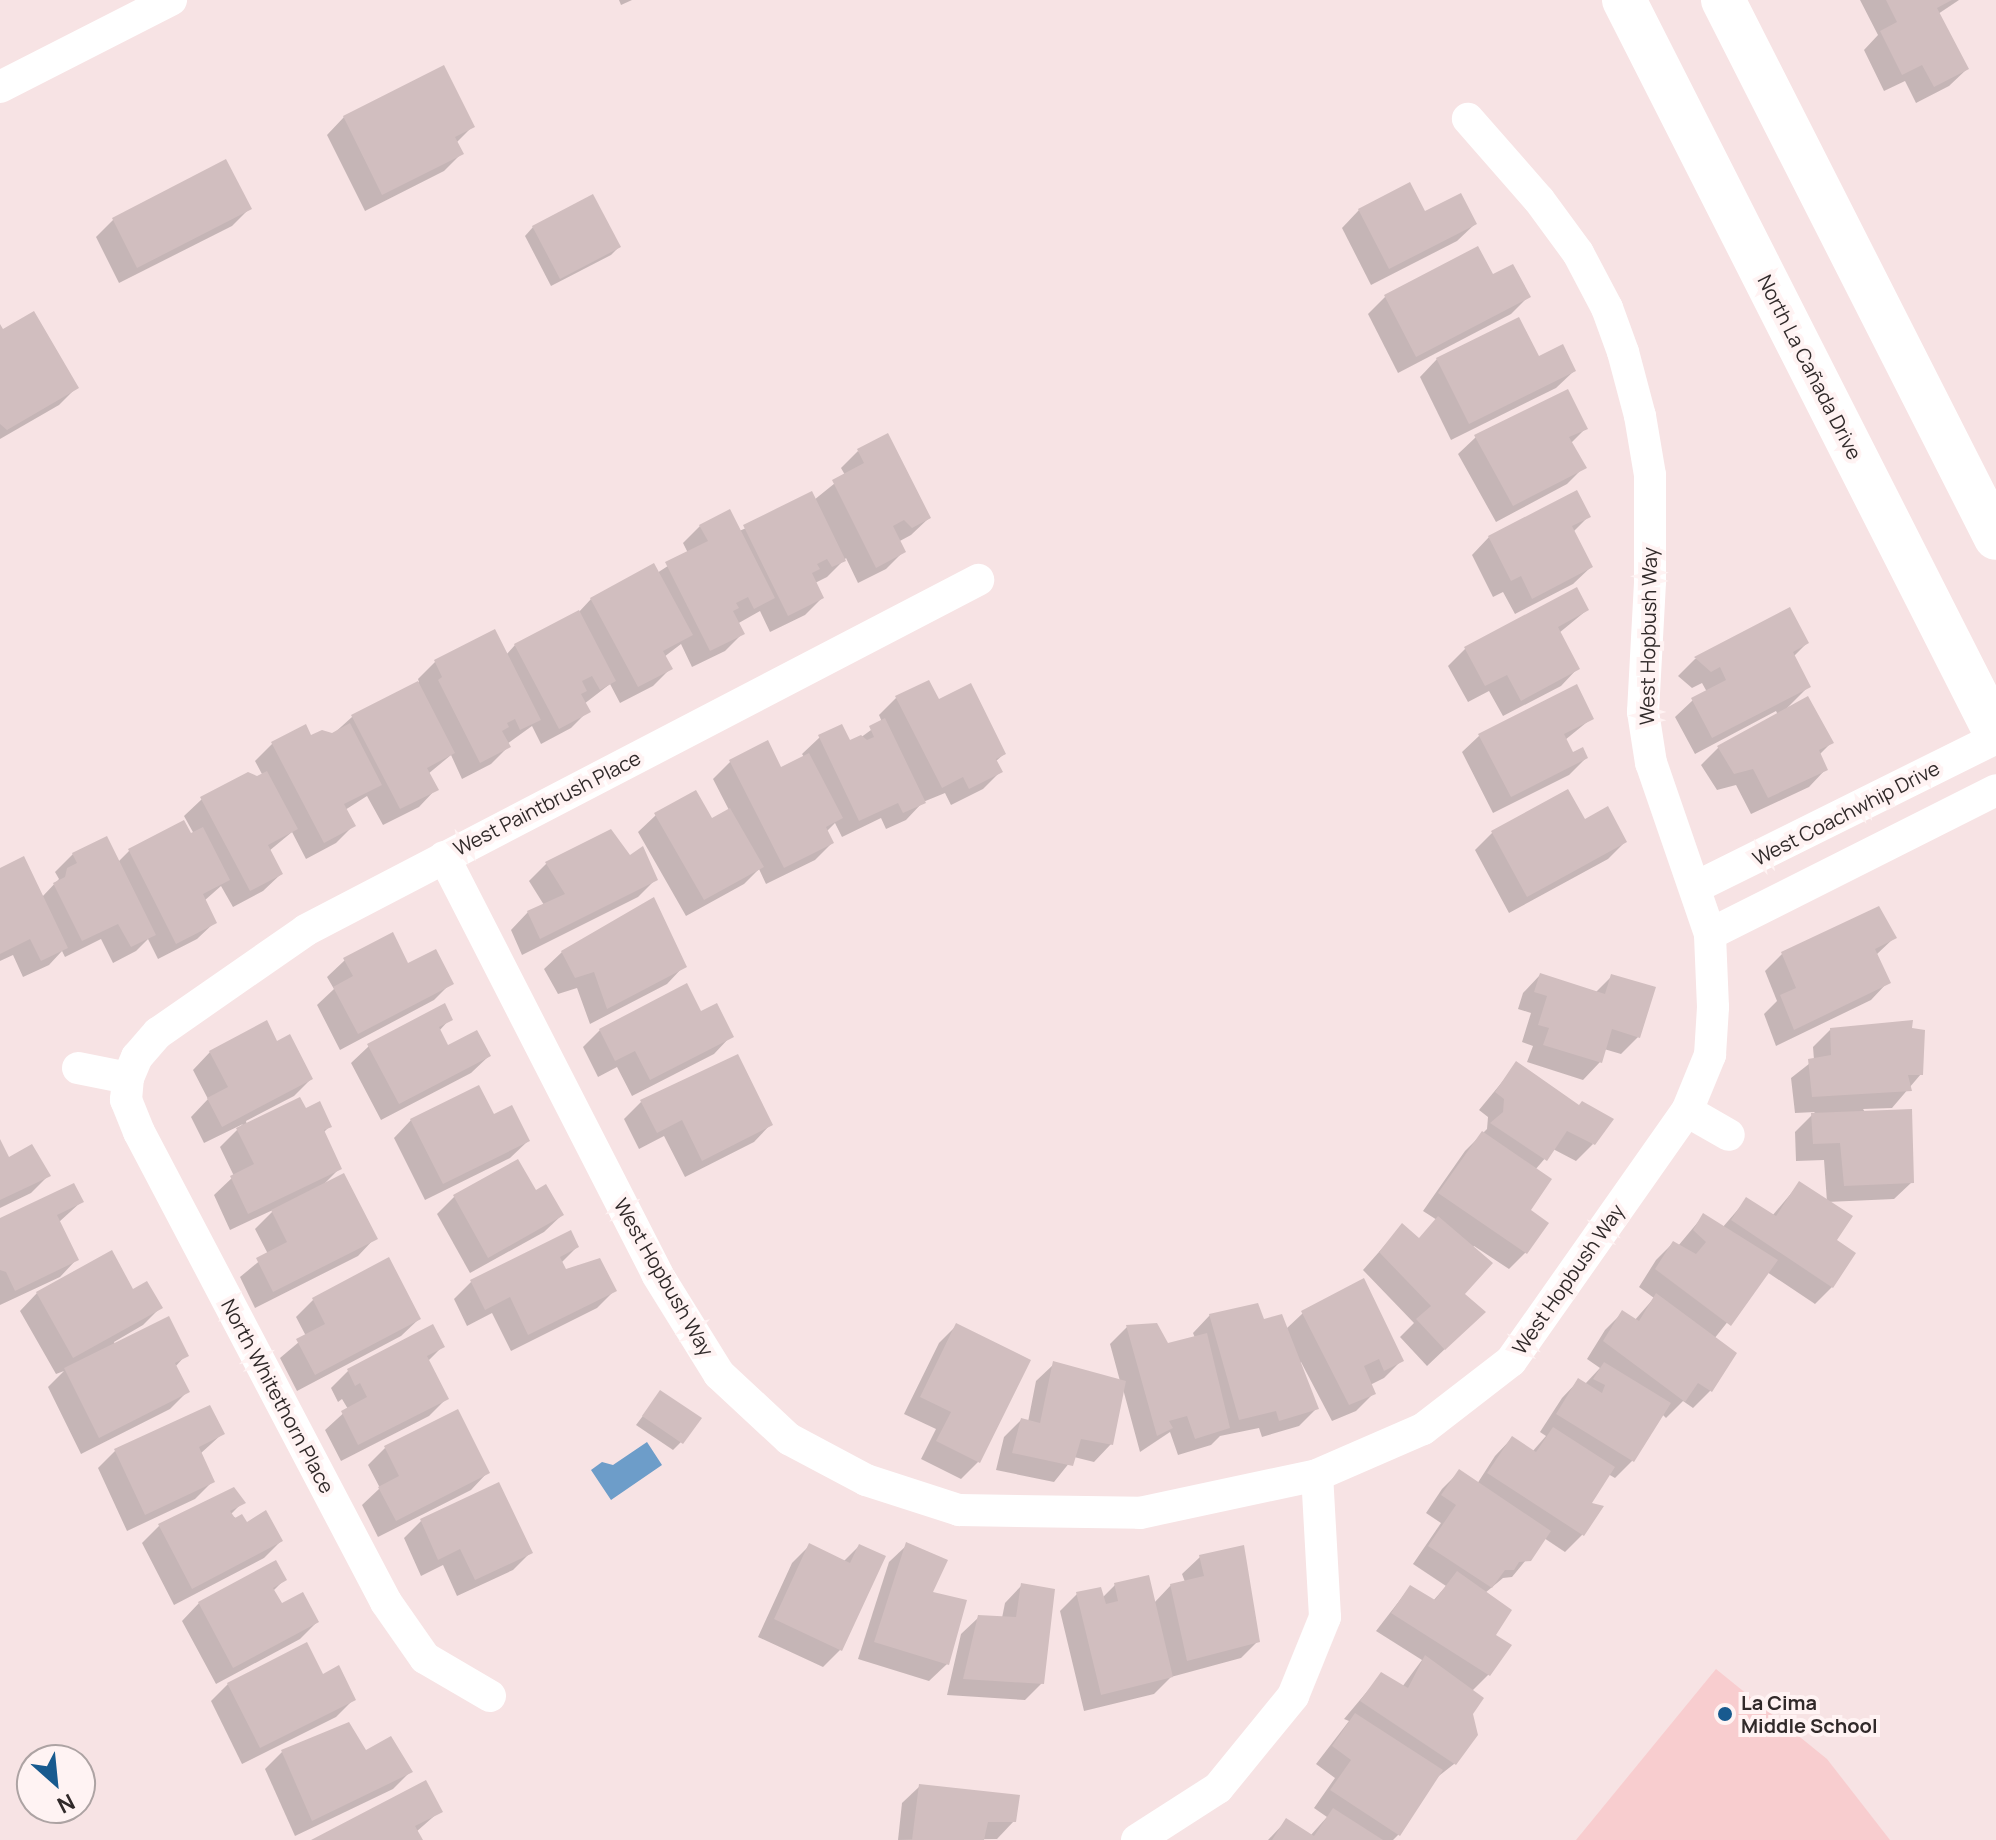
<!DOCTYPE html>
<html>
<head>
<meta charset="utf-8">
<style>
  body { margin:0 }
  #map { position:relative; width:1996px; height:1840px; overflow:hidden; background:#f7e3e4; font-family:Manrope,sans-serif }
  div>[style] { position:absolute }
  .green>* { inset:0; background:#f8cdcf }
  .water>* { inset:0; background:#6d9dc9 }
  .shadow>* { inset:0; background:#0003 }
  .building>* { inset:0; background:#d1bebf }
  .street>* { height:32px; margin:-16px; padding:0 16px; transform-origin:16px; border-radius:16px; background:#fff }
  .primary>* { height:44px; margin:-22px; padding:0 22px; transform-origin:22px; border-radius:22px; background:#fff }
  .dots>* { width:22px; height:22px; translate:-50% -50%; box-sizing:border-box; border:4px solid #fff3f3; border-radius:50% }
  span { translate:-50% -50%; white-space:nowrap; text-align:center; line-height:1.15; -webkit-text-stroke:8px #fff3f3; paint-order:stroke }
  .street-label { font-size:20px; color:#312a2a }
  .poi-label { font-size:20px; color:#312a2a; font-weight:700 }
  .left { translate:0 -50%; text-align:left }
  .north { position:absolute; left:16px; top:1744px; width:80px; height:80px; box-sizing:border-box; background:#fff3f3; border:2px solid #ada3a3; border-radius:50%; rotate:153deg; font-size:22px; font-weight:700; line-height:32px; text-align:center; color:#312a2a }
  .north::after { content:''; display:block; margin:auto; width:28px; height:36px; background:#185a8f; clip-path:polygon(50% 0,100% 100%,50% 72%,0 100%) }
</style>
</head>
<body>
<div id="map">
  <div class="green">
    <div style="clip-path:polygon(1716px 1669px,1827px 1759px,1890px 1840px,1576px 1840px)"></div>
  </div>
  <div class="water">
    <div style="clip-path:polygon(647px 1442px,662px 1465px,611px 1500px,591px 1470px,602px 1462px,613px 1465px)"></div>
  </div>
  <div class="shadow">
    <div style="clip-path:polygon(619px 0,632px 0,621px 5px)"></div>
    <div style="clip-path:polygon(1860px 0,1959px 0,1938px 14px,1967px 69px,1949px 86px,1916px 103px,1905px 81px,1884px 91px,1864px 50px,1878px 35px)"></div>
    <div style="clip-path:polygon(344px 117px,472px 127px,456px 143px,461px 154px,444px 171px,365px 211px,327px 135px)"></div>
    <div style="clip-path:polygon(249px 209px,232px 226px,119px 283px,96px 237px,113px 220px)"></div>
    <div style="clip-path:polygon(1359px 210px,1424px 214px,1475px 224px,1457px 241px,1371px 285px,1342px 228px)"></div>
    <div style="clip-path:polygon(533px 227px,619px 247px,611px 255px,551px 286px,525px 236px)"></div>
    <div style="clip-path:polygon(1492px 276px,1528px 297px,1511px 314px,1398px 373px,1368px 314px,1385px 297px)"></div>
    <div style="clip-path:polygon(0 328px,76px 388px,59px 405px,0 439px)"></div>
    <div style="clip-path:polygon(1437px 359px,1538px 359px,1574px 371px,1556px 388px,1451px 440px,1420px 377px)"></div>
    <div style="clip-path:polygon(1585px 429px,1570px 444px,1584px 467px,1567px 484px,1496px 522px,1458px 454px,1476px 437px)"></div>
    <div style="clip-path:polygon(858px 451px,929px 518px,911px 535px,898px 542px,903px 552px,886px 569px,858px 583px,846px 558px,827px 577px,815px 583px,822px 598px,805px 615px,770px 632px,760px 611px,737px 624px,742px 634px,725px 651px,692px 667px,681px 644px,664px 657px,670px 669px,653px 686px,620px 703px,610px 684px,584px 704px,588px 711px,571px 728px,541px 744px,532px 726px,507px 744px,508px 747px,491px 764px,462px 779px,451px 755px,428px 774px,436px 789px,419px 807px,383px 825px,367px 796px,345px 810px,353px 826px,336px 843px,306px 859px,292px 832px,269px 851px,281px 874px,263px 891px,233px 907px,221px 886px,204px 901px,215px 922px,197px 939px,158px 959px,148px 939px,136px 951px,113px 963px,101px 939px,65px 957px,62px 951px,49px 965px,23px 977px,13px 955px,0 961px,0 870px,42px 897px,59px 879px,55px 872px,73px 854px,106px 838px,118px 862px,129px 851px,190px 836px,194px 834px,184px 816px,202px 799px,263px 776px,255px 761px,272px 744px,332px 735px,352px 717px,419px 682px,418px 679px,435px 662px,506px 655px,515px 645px,578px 613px,591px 599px,657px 573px,688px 553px,683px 543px,700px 526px,739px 531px,814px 500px,845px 475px,841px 468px)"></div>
    <div style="clip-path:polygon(1588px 517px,1573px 532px,1591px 567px,1573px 584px,1515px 614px,1503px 592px,1493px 597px,1472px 555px,1489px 537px)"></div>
    <div style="clip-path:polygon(1587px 610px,1559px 633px,1578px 668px,1561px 686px,1503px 716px,1489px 691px,1468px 702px,1448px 666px,1466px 648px)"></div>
    <div style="clip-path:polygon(1789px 610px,1807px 643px,1793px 657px,1809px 686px,1786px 709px,1831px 743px,1819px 755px,1826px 769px,1809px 787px,1751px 814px,1736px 785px,1717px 790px,1701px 765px,1719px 747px,1778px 715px,1776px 711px,1695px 754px,1675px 717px,1693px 700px,1707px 692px,1702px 683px,1692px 688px,1678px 676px,1695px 659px)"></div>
    <div style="clip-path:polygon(896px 698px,938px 702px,1004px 754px,995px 762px,1000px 772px,983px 789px,951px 805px,945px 793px,923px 802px,906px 820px,886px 829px,881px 818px,842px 837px,835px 823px,826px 832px,832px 843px,815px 860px,766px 884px,759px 869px,744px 884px,686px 916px,638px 832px,656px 815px,712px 820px,729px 810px,713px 779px,731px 761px,781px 769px,804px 757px,802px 754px,820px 737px,849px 743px,860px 738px,882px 722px,879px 715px)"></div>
    <div style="clip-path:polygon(1592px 718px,1565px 740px,1572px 755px,1586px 758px,1569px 775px,1493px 813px,1462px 752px,1480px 735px)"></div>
    <div style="clip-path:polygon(1567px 792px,1584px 822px,1625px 842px,1608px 859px,1509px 913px,1475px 850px,1492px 833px)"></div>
    <div style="clip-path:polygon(629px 858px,655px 880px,638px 897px,522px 955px,511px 930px,528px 912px,544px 905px,529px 881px,546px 864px)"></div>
    <div style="clip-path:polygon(1895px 937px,1876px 955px,1888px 982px,1871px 1000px,1776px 1046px,1764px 1014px,1777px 1001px,1765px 971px,1782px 954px)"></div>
    <div style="clip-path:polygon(562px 952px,684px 966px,667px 984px,590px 1024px,577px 988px,558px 994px,544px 969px)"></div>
    <div style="clip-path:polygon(345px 960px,451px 983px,434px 1000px,340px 1050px,317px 1005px,334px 989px,327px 977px)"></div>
    <div style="clip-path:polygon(1540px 975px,1595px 993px,1612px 976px,1638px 1037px,1621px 1054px,1604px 1049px,1600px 1062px,1583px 1080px,1527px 1062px,1533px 1046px,1522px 1042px,1531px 1013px,1518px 1009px,1523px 993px)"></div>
    <div style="clip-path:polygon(701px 1014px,731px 1036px,714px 1054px,632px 1096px,617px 1067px,598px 1077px,583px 1047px,600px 1030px)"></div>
    <div style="clip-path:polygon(450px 1019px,439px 1031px,447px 1048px,489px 1056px,471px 1073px,381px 1120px,351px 1063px,369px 1046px)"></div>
    <div style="clip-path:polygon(1830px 1030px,1921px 1074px,1892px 1108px,1863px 1109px,1912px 1182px,1894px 1199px,1827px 1202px,1834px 1241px,1832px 1287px,1815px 1304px,1767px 1272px,1714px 1339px,1734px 1354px,1710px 1391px,1693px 1408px,1683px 1401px,1666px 1418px,1662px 1414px,1632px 1461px,1615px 1478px,1608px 1474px,1589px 1504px,1582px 1535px,1565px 1552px,1544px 1538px,1512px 1577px,1503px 1578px,1485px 1593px,1493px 1636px,1489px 1674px,1472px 1691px,1470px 1713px,1454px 1764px,1435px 1779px,1398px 1835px,1393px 1840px,1268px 1840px,1286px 1821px,1310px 1836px,1327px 1817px,1314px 1808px,1335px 1778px,1316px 1764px,1349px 1721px,1344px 1719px,1381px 1675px,1402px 1687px,1422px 1660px,1376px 1631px,1410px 1587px,1433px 1601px,1446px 1586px,1413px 1564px,1441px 1523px,1426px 1513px,1442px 1489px,1459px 1472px,1477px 1484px,1495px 1456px,1512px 1438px,1532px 1452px,1546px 1436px,1540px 1432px,1562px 1398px,1579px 1380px,1585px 1384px,1600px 1368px,1587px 1359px,1605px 1330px,1622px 1313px,1634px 1321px,1654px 1298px,1639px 1287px,1656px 1260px,1673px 1243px,1678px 1246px,1703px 1216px,1722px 1228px,1747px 1199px,1772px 1216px,1799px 1184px,1827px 1202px,1824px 1160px,1796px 1161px,1795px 1132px,1815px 1112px,1795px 1113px,1791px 1078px,1814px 1060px,1813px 1047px)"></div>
    <div style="clip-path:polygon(276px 1043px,311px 1079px,294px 1096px,246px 1121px,247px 1125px,305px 1111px,330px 1126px,323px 1133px,340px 1168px,324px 1184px,375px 1238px,358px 1256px,255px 1308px,240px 1277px,268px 1254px,255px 1229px,275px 1209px,230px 1230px,214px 1195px,234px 1176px,220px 1147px,243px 1124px,204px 1143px,191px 1117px,208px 1099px,193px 1070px,210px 1052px)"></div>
    <div style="clip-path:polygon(1517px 1064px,1593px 1144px,1576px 1161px,1553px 1149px,1535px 1170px,1526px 1252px,1509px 1269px,1474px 1246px,1472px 1248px,1462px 1294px,1466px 1329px,1427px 1366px,1400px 1337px,1414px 1323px,1363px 1270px,1402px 1226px,1418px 1240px,1437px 1220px,1423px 1211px,1465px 1151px,1487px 1129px,1488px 1117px,1479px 1110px)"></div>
    <div style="clip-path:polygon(641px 1102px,771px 1124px,754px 1142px,685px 1177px,664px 1136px,639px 1149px,624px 1119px)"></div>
    <div style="clip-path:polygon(493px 1117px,528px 1141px,510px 1158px,425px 1200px,394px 1138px,411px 1120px)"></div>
    <div style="clip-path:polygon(0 1144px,8px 1160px,48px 1176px,31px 1193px,0 1208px)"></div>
    <div style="clip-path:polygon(535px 1193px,562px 1215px,544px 1232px,470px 1273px,437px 1214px,454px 1197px)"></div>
    <div style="clip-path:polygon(81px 1202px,59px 1222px,77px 1259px,60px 1277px,0 1305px,0 1220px)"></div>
    <div style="clip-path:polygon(577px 1247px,561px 1263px,565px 1272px,579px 1265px,614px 1291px,597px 1308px,511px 1351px,492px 1313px,467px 1326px,454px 1299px,471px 1282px)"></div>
    <div style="clip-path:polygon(132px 1291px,160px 1308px,143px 1325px,114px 1342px,115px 1345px,186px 1355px,175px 1367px,187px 1392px,170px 1409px,81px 1454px,48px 1387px,64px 1371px,56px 1374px,20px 1311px,37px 1293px)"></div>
    <div style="clip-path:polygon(313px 1300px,419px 1319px,401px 1336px,297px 1391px,280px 1358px,306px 1336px,296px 1317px)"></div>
    <div style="clip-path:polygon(1303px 1313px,1401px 1361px,1384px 1378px,1370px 1385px,1373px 1394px,1356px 1411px,1332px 1421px,1301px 1362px,1299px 1363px,1316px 1409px,1299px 1426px,1262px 1437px,1259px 1428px,1220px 1436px,1211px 1445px,1178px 1455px,1170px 1432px,1140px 1452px,1123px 1389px,1111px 1444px,1094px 1462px,1074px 1457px,1054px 1482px,996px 1470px,1004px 1437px,1021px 1420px,1028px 1422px,1036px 1381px,1054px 1364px,1120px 1381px,1110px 1344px,1127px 1327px,1167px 1346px,1195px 1338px,1193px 1333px,1210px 1315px,1263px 1322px,1286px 1329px)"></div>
    <div style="clip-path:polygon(956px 1326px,978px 1462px,961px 1479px,921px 1459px,936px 1429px,904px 1414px,939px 1343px)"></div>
    <div style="clip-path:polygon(442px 1347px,427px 1362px,446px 1399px,429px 1416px,341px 1461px,325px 1430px,348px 1409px,342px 1399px,338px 1402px,331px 1388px,348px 1371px)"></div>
    <div style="clip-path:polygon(660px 1393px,681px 1442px,673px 1450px,636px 1425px)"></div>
    <div style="clip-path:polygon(222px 1434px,200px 1454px,212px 1482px,195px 1499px,127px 1531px,98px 1468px,115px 1451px)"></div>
    <div style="clip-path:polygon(385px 1448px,488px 1472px,471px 1490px,378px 1537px,362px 1505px,380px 1488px,368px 1465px)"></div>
    <div style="clip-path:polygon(498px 1485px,530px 1553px,513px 1570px,457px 1596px,443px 1565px,421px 1576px,404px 1538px,421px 1521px)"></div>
    <div style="clip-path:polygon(234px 1490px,243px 1502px,230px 1515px,281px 1541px,264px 1558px,174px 1605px,142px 1543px,159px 1526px)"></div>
    <div style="clip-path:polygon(907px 1545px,930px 1594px,947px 1664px,929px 1681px,858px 1659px,889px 1562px)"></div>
    <div style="clip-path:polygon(809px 1546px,843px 1562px,859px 1546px,840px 1650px,823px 1667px,758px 1637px,792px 1563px)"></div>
    <div style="clip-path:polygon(1200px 1557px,1258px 1641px,1241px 1658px,1171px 1677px,1154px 1694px,1084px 1711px,1060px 1611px,1077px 1594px,1102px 1598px,1115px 1585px,1154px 1603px,1171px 1585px,1185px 1582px,1182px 1574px)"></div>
    <div style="clip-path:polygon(284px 1580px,273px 1591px,281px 1606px,317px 1622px,300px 1639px,216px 1684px,182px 1621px,199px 1603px)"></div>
    <div style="clip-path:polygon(1022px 1585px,1042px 1683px,1025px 1700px,947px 1695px,961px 1634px,979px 1617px,1002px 1618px,1005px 1603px)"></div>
    <div style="clip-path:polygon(322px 1676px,353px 1700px,336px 1717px,242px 1764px,211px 1701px,228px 1684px)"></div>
    <div style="clip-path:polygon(282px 1752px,365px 1753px,410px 1772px,393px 1789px,295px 1836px,265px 1769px)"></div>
    <div style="clip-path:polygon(920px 1786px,1014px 1821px,997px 1839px,898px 1840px,902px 1803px)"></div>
    <div style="clip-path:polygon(440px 1811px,416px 1832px,420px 1840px,315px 1840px)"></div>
  </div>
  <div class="building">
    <div style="clip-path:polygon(1886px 0,1952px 0,1937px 8px,1969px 69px,1934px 87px,1922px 65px,1902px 75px,1880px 31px,1897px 22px)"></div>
    <div style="clip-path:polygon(444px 65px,475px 127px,455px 137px,464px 154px,382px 195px,343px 116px)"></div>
    <div style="clip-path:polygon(226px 159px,252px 209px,137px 268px,112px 218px)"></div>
    <div style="clip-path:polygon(1410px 182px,1425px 211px,1461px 193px,1477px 224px,1389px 269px,1358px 209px)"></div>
    <div style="clip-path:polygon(593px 194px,621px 247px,560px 279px,532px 226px)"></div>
    <div style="clip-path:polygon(1478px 246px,1493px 274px,1513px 264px,1531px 297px,1416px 357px,1384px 295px)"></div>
    <div style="clip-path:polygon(34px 311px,79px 388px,7px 430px,0 424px,0 324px,3px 329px)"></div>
    <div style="clip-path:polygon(1519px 317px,1539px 356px,1563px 344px,1576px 371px,1469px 424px,1436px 358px)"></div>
    <div style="clip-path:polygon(1568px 389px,1588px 429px,1569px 437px,1587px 468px,1513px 506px,1474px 435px)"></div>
    <div style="clip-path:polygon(888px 433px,931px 518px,912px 528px,904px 520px,893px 526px,906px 552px,876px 568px,832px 480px,864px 463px,857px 449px)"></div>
    <div style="clip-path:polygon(1577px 490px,1591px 517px,1572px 526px,1593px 567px,1532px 599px,1521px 576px,1511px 581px,1488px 536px)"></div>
    <div style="clip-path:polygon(812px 491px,846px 561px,832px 567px,827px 559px,817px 564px,820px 569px,812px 573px,824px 598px,788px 616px,743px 525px)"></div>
    <div style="clip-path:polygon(730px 509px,775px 598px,754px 609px,748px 597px,736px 603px,739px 608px,733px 611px,745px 634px,710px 651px,665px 562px,708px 541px,699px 525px)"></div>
    <div style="clip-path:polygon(654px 563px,693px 635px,663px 651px,673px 669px,638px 687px,590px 598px)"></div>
    <div style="clip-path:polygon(1577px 587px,1589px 610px,1558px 627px,1580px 669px,1521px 701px,1507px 675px,1485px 686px,1464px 647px)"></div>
    <div style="clip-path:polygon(1790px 607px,1809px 643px,1793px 652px,1811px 687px,1712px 738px,1691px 698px,1726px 680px,1720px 667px,1711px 672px,1694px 657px)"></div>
    <div style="clip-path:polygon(579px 610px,616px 681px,600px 690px,592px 676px,582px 681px,587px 691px,581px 694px,591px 712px,559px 729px,514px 644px)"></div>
    <div style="clip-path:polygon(495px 629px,541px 720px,520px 730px,515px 719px,507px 723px,509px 727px,502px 731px,511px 747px,480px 763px,438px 680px,442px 677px,434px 660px)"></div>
    <div style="clip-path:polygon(929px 680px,939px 699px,971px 683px,1006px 754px,996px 759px,1003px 772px,969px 789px,963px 777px,942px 788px,895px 696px)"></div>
    <div style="clip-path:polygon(418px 681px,455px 753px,427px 768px,439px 790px,400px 809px,351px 715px)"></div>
    <div style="clip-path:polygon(1577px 684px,1594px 719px,1564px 734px,1573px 752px,1583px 747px,1588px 758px,1511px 797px,1478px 734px)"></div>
    <div style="clip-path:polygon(1808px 696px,1834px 743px,1819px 750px,1828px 770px,1768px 798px,1753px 769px,1734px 774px,1717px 746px)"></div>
    <div style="clip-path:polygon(885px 718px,926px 803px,903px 813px,898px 803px,859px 821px,818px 735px,842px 724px,850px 740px,861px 735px,867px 740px,874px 737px,869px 726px)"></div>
    <div style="clip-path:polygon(350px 723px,382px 785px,344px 804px,356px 826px,324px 843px,271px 742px,306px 724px,311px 735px,322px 730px,332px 733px)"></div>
    <div style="clip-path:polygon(768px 740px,781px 767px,809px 753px,843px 818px,826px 827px,834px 843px,784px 868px,729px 760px)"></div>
    <div style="clip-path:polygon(267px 771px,298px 829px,268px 845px,283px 874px,250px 891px,200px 797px,248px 772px,257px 776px)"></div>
    <div style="clip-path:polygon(1568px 789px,1585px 819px,1608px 806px,1627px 842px,1527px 897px,1491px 831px)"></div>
    <div style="clip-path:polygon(696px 790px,712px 818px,730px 808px,764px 867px,704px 900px,654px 813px)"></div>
    <div style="clip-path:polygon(184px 820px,191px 833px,203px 827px,230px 880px,203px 894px,217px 923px,176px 944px,128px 849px)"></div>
    <div style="clip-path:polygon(611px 829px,630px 855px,643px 846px,658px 880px,540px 939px,527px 911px,565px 894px,545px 862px)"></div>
    <div style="clip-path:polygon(107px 836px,156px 935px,131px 947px,118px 924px,82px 941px,53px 883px,65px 877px,67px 868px,77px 863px,72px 853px)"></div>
    <div style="clip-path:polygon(24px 856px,68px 948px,41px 961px,30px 939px,0 954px,0 868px)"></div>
    <div style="clip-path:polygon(654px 897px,687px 967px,607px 1009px,594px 972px,575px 978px,561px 951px)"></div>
    <div style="clip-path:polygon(1879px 906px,1897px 938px,1875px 949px,1891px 983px,1794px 1030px,1780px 995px,1796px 988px,1781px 952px)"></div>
    <div style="clip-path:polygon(393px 932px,408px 963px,436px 949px,454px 984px,358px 1034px,333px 987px,353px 976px,343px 958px)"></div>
    <div style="clip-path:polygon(1540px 973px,1605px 994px,1611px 974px,1656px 987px,1640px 1038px,1612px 1029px,1602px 1063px,1543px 1045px,1549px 1028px,1538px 1025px,1547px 996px,1534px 992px)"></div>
    <div style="clip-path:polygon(687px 983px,701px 1011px,717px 1003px,734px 1037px,650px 1080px,635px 1051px,615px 1061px,599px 1029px)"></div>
    <div style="clip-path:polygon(445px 1003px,453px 1020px,439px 1027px,448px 1045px,477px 1030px,491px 1056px,399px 1104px,367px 1044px)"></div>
    <div style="clip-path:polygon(267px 1020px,277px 1041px,290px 1034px,313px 1079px,222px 1127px,207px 1098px,228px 1087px,209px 1051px)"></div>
    <div style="clip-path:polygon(1913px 1020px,1912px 1028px,1925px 1030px,1923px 1075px,1908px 1075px,1912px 1091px,1812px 1097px,1808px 1059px,1831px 1055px,1830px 1028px)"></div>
    <div style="clip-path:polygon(738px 1054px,773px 1125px,702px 1161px,682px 1120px,657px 1133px,640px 1100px)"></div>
    <div style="clip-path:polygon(1516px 1061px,1579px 1105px,1582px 1101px,1614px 1119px,1595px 1145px,1567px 1131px,1547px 1161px,1490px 1123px,1503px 1112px,1504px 1099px,1495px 1092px)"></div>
    <div style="clip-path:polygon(479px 1085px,494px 1114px,512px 1105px,530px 1141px,443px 1184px,410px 1119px)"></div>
    <div style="clip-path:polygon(300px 1097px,306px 1108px,320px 1101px,332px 1127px,324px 1130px,342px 1169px,248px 1214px,230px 1176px,254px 1164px,236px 1128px)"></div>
    <div style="clip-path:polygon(1912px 1109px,1914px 1183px,1844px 1186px,1840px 1143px,1813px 1144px,1811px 1113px)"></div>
    <div style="clip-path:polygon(1482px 1131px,1552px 1179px,1531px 1210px,1549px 1223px,1527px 1254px,1438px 1193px)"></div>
    <div style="clip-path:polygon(0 1139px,9px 1157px,32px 1144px,51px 1176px,0 1200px)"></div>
    <div style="clip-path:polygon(518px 1159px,536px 1190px,546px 1184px,564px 1215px,488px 1258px,453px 1195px)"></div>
    <div style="clip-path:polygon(344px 1173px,378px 1239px,273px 1292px,256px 1258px,287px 1242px,271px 1210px)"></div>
    <div style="clip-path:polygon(1799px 1181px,1853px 1216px,1837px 1240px,1856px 1253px,1833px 1288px,1731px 1220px,1746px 1197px,1776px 1216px)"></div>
    <div style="clip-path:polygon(74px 1183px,84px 1202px,57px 1215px,79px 1260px,15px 1291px,6px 1272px,0 1270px,0 1218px)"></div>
    <div style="clip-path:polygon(1703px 1213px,1778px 1260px,1731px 1326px,1655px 1269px,1673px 1241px,1696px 1254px,1706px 1242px,1693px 1230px)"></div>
    <div style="clip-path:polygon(1438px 1216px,1493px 1263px,1465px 1294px,1486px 1312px,1445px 1350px,1416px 1319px,1431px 1306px,1379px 1252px,1402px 1223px,1419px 1238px)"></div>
    <div style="clip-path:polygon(571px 1230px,579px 1247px,560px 1257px,566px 1269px,600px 1258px,617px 1291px,528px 1335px,510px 1297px,485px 1310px,470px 1280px)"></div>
    <div style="clip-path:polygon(112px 1250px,133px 1289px,147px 1281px,163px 1308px,73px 1358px,36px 1292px)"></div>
    <div style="clip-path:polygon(389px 1257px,421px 1319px,315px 1375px,296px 1339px,325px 1324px,312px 1298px)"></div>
    <div style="clip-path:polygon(1364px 1278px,1404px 1361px,1384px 1371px,1379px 1359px,1364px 1366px,1376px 1394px,1349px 1405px,1301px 1311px)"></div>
    <div style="clip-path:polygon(1656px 1293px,1737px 1353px,1712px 1392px,1698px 1383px,1685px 1402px,1603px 1341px,1622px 1310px,1639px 1321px)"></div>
    <div style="clip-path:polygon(1258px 1303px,1264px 1319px,1282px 1314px,1319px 1409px,1279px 1421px,1276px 1411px,1239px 1420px,1209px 1314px)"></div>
    <div style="clip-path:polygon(169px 1316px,189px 1356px,175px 1363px,190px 1392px,99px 1438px,64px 1368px)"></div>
    <div style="clip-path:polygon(956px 1323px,1031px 1360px,980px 1463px,936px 1441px,951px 1412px,920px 1397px)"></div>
    <div style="clip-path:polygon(1157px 1323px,1168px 1343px,1207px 1333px,1230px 1428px,1195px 1439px,1187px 1416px,1169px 1421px,1173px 1428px,1157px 1436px,1126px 1325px)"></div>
    <div style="clip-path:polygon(433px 1324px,445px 1347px,427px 1356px,449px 1399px,358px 1445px,341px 1411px,367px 1397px,360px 1383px,355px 1386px,347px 1369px)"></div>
    <div style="clip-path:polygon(1053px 1361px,1126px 1381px,1113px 1445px,1081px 1439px,1073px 1466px,1012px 1453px,1021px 1418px,1040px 1423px)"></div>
    <div style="clip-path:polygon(1604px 1362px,1671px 1403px,1634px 1462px,1556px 1414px,1578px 1378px,1602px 1393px,1605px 1385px,1593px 1379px)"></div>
    <div style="clip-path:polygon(660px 1390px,702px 1418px,683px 1444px,642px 1416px)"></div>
    <div style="clip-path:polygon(210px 1405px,225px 1434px,199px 1447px,215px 1482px,145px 1515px,114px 1449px)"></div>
    <div style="clip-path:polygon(458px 1409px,490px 1473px,396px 1521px,378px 1487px,399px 1476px,384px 1446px)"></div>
    <div style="clip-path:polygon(1553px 1427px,1615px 1467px,1592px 1503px,1604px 1506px,1584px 1536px,1487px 1473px,1512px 1436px,1536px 1452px)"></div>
    <div style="clip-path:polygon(1459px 1469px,1551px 1531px,1531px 1561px,1519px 1562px,1514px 1570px,1505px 1570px,1492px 1588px,1428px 1546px,1456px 1505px,1441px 1495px)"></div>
    <div style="clip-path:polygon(499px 1482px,533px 1553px,475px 1580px,460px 1549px,438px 1560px,420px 1519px)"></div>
    <div style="clip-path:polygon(234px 1487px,246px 1503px,230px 1511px,235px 1518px,242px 1514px,247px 1522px,266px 1510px,283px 1541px,192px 1589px,158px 1524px)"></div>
    <div style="clip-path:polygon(906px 1542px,948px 1560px,933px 1592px,967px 1600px,949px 1665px,874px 1642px)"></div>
    <div style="clip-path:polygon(809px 1543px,850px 1563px,859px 1544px,886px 1556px,842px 1651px,774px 1619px)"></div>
    <div style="clip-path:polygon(1244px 1545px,1260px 1642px,1187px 1661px,1170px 1584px,1204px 1576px,1199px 1555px)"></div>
    <div style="clip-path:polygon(276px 1560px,287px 1580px,273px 1588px,282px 1603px,303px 1592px,319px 1622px,233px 1668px,198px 1602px)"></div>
    <div style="clip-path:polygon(1457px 1571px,1512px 1610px,1496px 1635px,1512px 1645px,1490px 1676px,1391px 1613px,1410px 1585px,1435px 1600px)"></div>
    <div style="clip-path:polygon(1149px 1575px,1173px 1677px,1101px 1695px,1076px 1592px,1101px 1587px,1106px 1604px,1118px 1601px,1114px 1583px)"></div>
    <div style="clip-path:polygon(1021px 1583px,1055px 1589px,1044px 1684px,963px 1679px,978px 1615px,1016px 1617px)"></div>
    <div style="clip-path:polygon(307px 1642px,323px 1674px,339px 1665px,356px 1700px,260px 1748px,227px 1683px)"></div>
    <div style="clip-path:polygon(1425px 1655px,1484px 1698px,1473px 1714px,1478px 1735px,1456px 1765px,1360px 1701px,1381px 1672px,1408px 1688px)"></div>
    <div style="clip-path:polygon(1355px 1713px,1443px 1770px,1400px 1836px,1330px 1790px,1351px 1760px,1332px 1746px)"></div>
    <div style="clip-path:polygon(349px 1722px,366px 1750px,391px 1736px,413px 1772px,312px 1821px,281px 1750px)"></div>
    <div style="clip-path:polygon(426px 1780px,443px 1812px,415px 1826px,423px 1840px,311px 1840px)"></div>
    <div style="clip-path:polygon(919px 1784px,1020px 1795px,1016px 1822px,988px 1822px,984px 1840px,912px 1840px)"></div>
    <div style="clip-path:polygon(1333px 1808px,1383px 1840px,1272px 1840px,1286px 1818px,1314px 1836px)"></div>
  </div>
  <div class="street">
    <div style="left:0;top:87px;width:192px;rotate:-27deg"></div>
    <div style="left:444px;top:857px;width:468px;rotate:62.9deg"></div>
    <div style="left:657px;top:1274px;width:118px;rotate:58.2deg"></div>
    <div style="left:719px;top:1374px;width:96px;rotate:42.9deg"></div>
    <div style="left:789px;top:1439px;width:87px;rotate:28deg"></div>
    <div style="left:866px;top:1480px;width:98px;rotate:17.9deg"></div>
    <div style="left:959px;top:1510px;width:181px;rotate:0.9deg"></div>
    <div style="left:1140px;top:1513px;width:181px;rotate:-12.1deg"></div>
    <div style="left:1317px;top:1475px;width:116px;rotate:-23.5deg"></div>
    <div style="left:1423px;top:1429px;width:111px;rotate:-37.7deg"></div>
    <div style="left:1511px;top:1361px;width:306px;rotate:-54.9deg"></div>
    <div style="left:1687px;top:1111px;width:61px;rotate:-67.7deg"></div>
    <div style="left:1710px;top:1055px;width:48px;rotate:-86.4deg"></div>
    <div style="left:1713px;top:1007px;width:73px;rotate:-92.4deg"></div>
    <div style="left:1710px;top:934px;width:181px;rotate:-109deg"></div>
    <div style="left:1651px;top:763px;width:52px;rotate:-98.9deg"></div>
    <div style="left:1643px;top:712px;width:131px;rotate:-86.9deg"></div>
    <div style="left:1650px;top:581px;width:106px;rotate:-90deg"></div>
    <div style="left:1650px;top:475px;width:60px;rotate:-99.6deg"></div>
    <div style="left:1640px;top:416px;width:66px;rotate:-104.9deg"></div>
    <div style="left:1623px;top:352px;width:47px;rotate:-110deg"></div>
    <div style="left:1607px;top:308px;width:62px;rotate:-117.8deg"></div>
    <div style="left:1578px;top:253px;width:66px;rotate:-126.3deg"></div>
    <div style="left:1539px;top:200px;width:108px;rotate:-131.2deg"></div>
    <div style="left:1696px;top:887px;width:335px;rotate:-26.4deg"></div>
    <div style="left:1710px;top:934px;width:320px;rotate:-26.7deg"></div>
    <div style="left:78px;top:1068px;width:51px;rotate:11.3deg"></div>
    <div style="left:1687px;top:1111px;width:48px;rotate:29.7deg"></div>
    <div style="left:490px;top:1696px;width:75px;rotate:-149.7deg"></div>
    <div style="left:425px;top:1658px;width:68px;rotate:-124.9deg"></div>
    <div style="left:386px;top:1602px;width:531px;rotate:-117.72deg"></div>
    <div style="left:139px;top:1132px;width:35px;rotate:-112deg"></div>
    <div style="left:126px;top:1100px;width:22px;rotate:-85deg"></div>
    <div style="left:128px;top:1078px;width:23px;rotate:-67deg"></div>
    <div style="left:137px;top:1057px;width:32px;rotate:-49deg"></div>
    <div style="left:158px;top:1033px;width:180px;rotate:-34.8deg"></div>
    <div style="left:306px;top:930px;width:758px;rotate:-27.51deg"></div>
    <div style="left:1137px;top:1840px;width:96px;rotate:-32.7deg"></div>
    <div style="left:1218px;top:1788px;width:119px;rotate:-50.8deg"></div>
    <div style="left:1293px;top:1696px;width:85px;rotate:-67.9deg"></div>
    <div style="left:1325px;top:1617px;width:142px;rotate:-93.2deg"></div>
  </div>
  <div class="primary">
    <div style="left:1624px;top:0;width:823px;rotate:63.12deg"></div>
    <div style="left:1723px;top:0;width:603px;rotate:63.1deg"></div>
  </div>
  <div class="dots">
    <div style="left:1725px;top:1714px;background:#185a8f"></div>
  </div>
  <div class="street-label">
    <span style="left:1810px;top:367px;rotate:63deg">North La Cañada Drive</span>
    <span style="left:1648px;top:636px;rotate:-89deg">West Hopbush Way</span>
    <span style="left:547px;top:803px;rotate:-27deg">West Paintbrush Place</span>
    <span style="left:1846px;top:813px;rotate:-27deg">West Coachwhip Drive</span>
    <span style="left:664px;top:1277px;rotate:60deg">West Hopbush Way</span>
    <span style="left:1568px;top:1279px;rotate:-55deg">West Hopbush Way</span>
    <span style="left:278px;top:1396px;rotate:62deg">North Whitethorn Place</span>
  </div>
  <div class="poi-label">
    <span class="left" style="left:1741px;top:1714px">La Cima<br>Middle School</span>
  </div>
  <div class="north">N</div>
</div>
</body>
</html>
